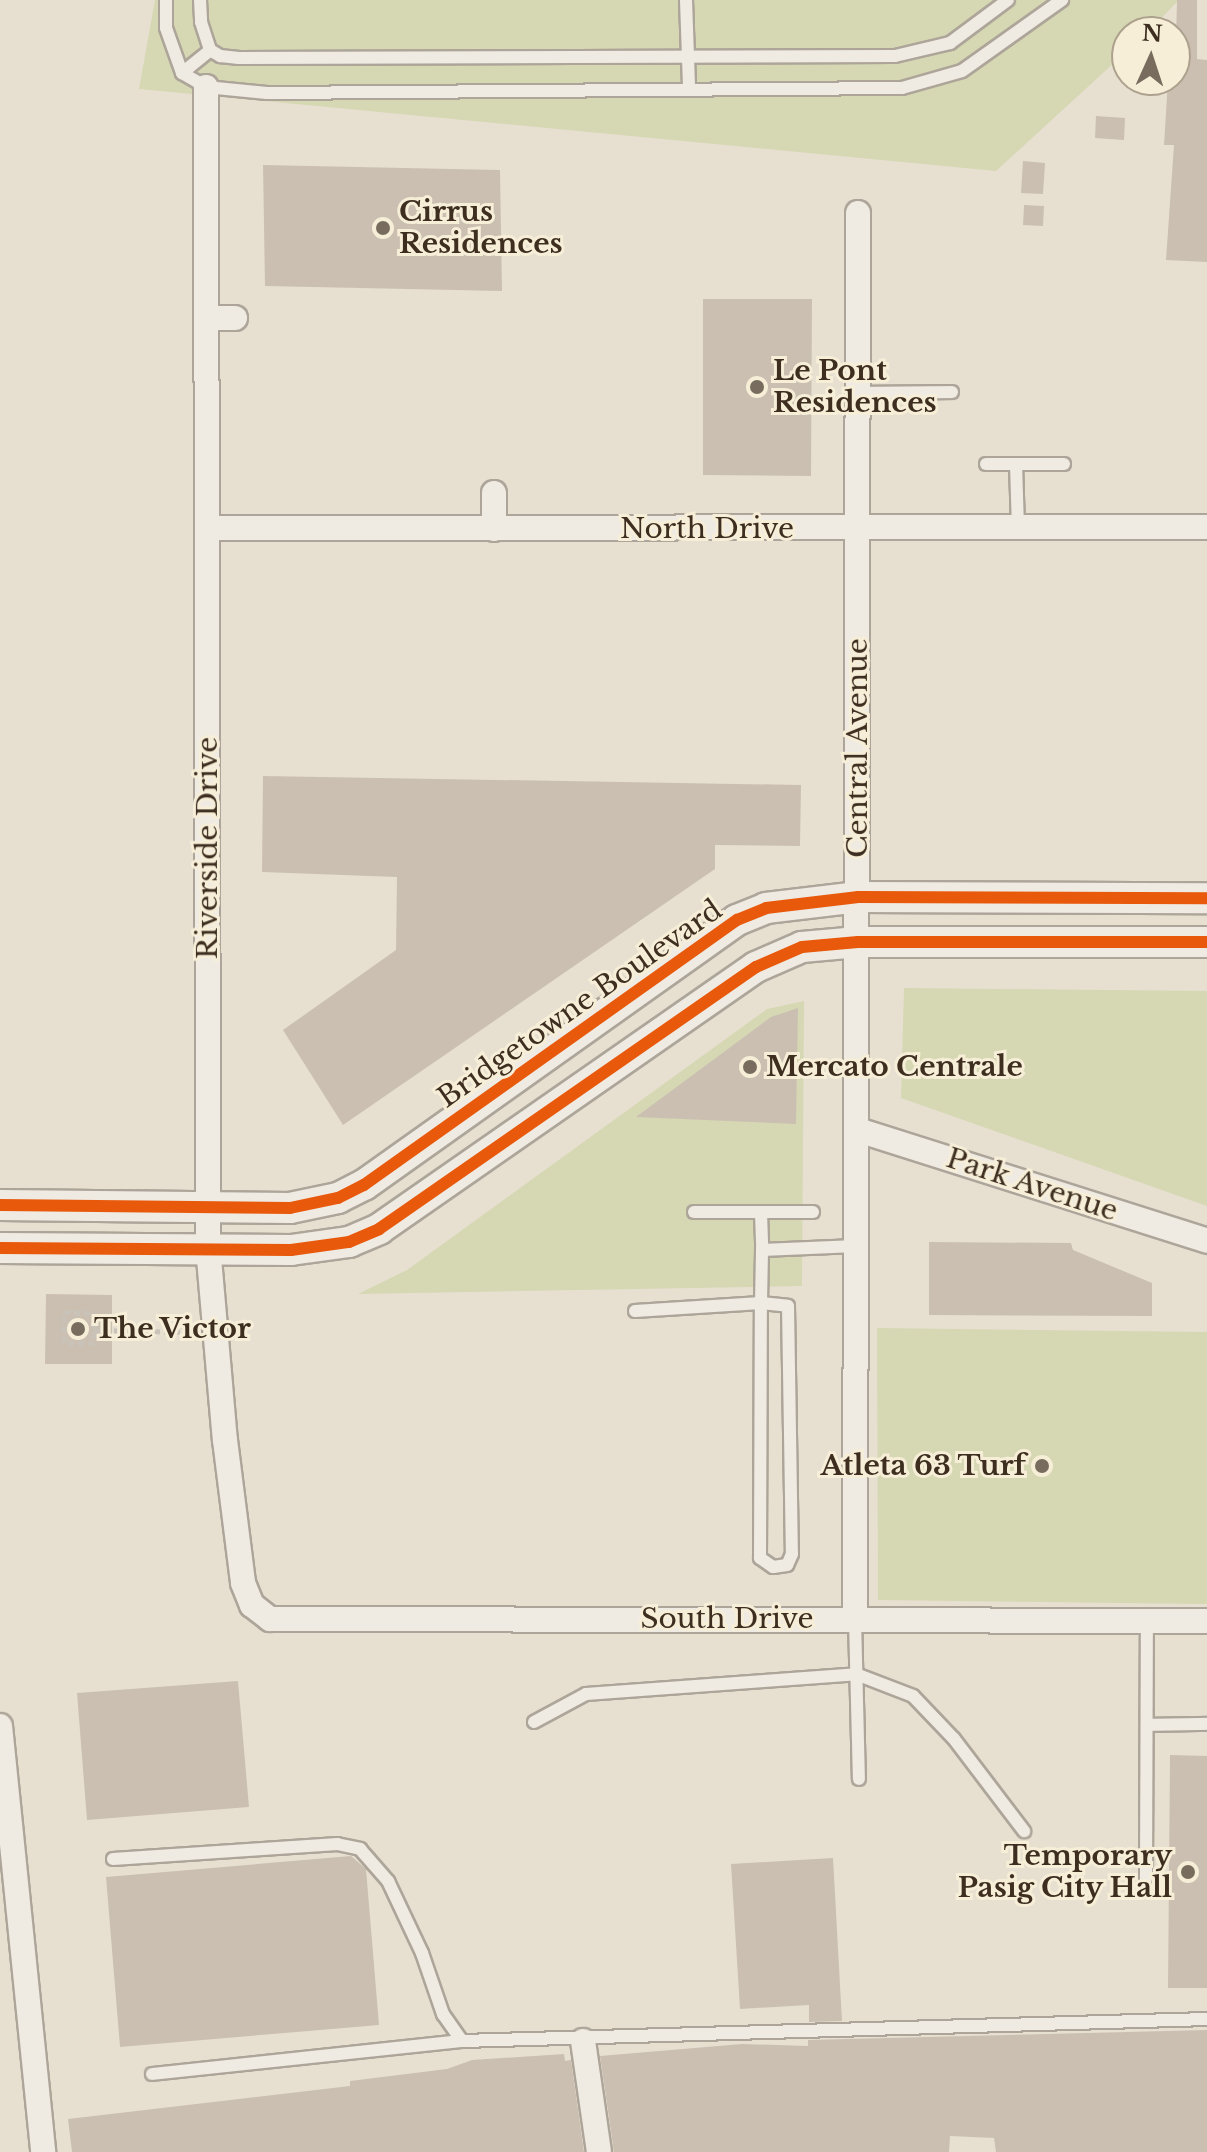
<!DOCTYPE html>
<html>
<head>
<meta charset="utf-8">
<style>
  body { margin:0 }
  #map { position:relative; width:1207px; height:2152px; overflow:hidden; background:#e7e0d1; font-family:"Libre Baskerville",serif }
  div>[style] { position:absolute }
  .green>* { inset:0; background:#d6d7b3 }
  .building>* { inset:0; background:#cbbfb2 }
  .path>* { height:5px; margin-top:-2.5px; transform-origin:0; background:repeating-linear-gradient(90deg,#c8c2b9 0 6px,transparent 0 10px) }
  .roads { filter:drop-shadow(2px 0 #ada599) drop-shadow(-2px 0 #ada599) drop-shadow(0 2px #ada599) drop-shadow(0 -2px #ada599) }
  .service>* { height:12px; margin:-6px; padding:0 6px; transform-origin:6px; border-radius:6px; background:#efebe3 }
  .minor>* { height:24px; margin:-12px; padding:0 12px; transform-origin:12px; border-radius:12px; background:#efebe3 }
  .tertiary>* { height:30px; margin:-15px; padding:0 15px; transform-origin:15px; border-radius:15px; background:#efebe3 }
  .cycleway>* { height:12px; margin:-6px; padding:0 6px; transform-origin:6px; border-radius:6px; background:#e8590c }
  .dots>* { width:22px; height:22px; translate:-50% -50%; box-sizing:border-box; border:4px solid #f7eed8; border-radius:50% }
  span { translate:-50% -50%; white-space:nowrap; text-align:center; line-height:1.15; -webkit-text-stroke:6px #f7eed8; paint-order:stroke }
  .poi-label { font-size:28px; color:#3d2e20; font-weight:700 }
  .left { translate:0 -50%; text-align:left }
  .right { translate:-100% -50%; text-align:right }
  .street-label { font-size:28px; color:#3d2e20 }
  .north { position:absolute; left:1111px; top:16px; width:80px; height:80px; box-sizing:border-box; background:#f7eed8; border:2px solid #ada18e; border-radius:50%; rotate:3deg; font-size:22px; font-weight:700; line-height:32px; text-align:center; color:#3d2e20 }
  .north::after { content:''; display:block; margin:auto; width:28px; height:36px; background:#786c5e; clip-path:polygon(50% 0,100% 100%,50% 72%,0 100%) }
</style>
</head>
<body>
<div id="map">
  <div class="green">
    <div style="clip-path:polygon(155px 0,1179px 0,1148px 32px,1127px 32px,1127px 51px,996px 171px,139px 89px)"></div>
    <div style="clip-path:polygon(904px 988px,1207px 991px,1207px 1206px,901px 1098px)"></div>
    <div style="clip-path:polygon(804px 1001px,802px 1286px,358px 1294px,407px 1270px,767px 1009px)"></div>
    <div style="clip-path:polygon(877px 1328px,1207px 1332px,1207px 1604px,878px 1600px)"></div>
  </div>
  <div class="building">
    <div style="clip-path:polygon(1177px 0,1197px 0,1197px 59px,1207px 60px,1207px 262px,1166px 260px,1174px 145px,1164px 145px,1168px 80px,1175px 80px)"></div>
    <div style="clip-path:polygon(1096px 116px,1125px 118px,1124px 140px,1095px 138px)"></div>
    <div style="clip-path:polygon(1023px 161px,1045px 163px,1043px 194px,1021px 193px)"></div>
    <div style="clip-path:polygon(263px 165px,500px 170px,502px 291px,265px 286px)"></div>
    <div style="clip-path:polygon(1024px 205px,1044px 206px,1043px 226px,1023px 225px)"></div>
    <div style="clip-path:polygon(703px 299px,812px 299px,811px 476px,703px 475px)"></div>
    <div style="clip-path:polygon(263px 776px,801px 785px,800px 846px,715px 845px,715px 869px,343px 1125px,283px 1030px,396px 950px,397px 877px,262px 872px)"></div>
    <div style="clip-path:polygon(798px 1008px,796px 1124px,636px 1117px,771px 1017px)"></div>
    <div style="clip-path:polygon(929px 1242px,1071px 1243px,1073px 1250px,1152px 1283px,1152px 1316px,929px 1315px)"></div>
    <div style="clip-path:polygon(46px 1294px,112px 1295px,112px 1364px,45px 1364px)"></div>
    <div style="clip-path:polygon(238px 1681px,249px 1807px,87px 1820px,77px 1693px)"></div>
    <div style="clip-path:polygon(1170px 1755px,1207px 1756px,1207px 1988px,1168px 1988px)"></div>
    <div style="clip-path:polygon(351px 1856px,366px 1869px,379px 2025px,120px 2047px,106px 1877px)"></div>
    <div style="clip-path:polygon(833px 1858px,842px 2021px,809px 2022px,809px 2005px,740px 2009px,731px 1864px)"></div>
    <div style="clip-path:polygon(1207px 2030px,1207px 2152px,996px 2152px,994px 2138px,950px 2136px,949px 2152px,614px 2152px,600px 2056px,742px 2044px,808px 2046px,808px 2040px)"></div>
    <div style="clip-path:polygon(564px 2054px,565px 2061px,571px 2060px,584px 2152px,72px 2152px,68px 2119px,350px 2086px,350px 2081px,447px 2069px,472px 2060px)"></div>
  </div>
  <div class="path">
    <div style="left:64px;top:1312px;width:30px;rotate:2deg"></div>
    <div style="left:94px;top:1313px;width:30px;rotate:90deg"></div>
    <div style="left:94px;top:1343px;width:30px;rotate:180deg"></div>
    <div style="left:64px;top:1343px;width:31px;rotate:-90deg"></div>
    <div style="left:112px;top:1318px;width:34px;rotate:19deg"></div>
    <div style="left:94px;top:1330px;width:99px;rotate:1.2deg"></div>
  </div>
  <div class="roads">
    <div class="service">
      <div style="left:166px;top:0;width:28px;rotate:90deg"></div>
      <div style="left:166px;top:28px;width:48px;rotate:70.4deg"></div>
      <div style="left:182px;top:73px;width:28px;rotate:30deg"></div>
      <div style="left:206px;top:87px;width:61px;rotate:5.6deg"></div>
      <div style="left:267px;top:93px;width:635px;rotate:-0.45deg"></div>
      <div style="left:902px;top:88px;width:62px;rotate:-15.8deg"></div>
      <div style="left:962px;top:71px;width:123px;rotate:-35.4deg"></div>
      <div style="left:200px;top:0;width:22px;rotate:87deg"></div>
      <div style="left:201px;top:22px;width:29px;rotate:72deg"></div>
      <div style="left:210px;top:50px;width:12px;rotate:31deg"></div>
      <div style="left:220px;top:56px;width:19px;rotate:6deg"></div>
      <div style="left:239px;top:58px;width:656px;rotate:-0.17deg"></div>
      <div style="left:895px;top:56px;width:57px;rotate:-13.3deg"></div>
      <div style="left:950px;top:43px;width:72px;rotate:-36.6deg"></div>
      <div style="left:686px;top:0;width:88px;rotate:88deg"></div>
      <div style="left:182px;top:73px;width:36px;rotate:-39deg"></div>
      <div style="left:858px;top:393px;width:94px;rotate:-0.6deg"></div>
      <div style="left:986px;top:464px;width:78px"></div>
      <div style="left:1016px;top:464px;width:64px;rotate:88.2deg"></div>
      <div style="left:694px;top:1212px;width:119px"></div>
      <div style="left:761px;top:1213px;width:37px;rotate:88deg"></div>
      <div style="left:635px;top:1311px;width:126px;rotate:-3.6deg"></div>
      <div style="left:761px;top:1303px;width:27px;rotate:6deg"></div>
      <div style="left:788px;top:1306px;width:248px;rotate:89.1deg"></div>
      <div style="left:792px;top:1554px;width:12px;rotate:114deg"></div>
      <div style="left:787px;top:1565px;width:14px;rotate:172deg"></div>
      <div style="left:773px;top:1567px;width:16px;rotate:-145deg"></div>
      <div style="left:760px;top:1558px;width:255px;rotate:-89.8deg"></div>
      <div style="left:761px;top:1303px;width:53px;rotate:-88.9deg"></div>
      <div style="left:762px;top:1250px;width:94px;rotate:-2.4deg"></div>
      <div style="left:855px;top:1619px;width:160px;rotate:88.6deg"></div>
      <div style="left:534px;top:1722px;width:59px;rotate:-28.3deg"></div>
      <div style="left:586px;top:1694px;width:271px;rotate:-4.2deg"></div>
      <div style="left:856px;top:1674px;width:61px;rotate:21.1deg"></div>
      <div style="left:913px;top:1696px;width:59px;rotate:46.4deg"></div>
      <div style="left:954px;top:1739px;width:116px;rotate:52.7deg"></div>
      <div style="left:1147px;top:1725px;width:60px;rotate:-1deg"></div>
      <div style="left:113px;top:1859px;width:225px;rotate:-3.8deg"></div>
      <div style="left:337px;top:1844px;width:24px;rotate:12deg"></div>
      <div style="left:360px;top:1849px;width:43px;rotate:48.8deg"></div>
      <div style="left:388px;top:1881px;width:80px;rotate:64.7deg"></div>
      <div style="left:422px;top:1953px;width:65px;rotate:71deg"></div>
      <div style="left:443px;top:2014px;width:33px;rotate:55deg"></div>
      <div style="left:1146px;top:1879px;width:259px;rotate:-89.8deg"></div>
      <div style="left:152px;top:2074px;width:312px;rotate:-6.1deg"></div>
      <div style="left:462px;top:2041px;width:745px;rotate:-1.69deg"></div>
    </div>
    <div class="minor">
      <div style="left:206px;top:87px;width:1160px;rotate:89.9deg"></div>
      <div style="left:208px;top:1247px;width:194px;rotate:85deg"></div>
      <div style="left:225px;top:1440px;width:144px;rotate:82.8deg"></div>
      <div style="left:243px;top:1583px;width:24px;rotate:68deg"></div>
      <div style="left:252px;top:1605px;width:23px;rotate:38deg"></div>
      <div style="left:270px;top:1619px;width:937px;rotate:0.12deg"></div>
      <div style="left:207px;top:318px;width:28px"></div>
      <div style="left:494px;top:493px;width:36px;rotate:90deg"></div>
      <div style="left:207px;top:528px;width:1000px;rotate:-0.06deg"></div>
      <div style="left:858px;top:1130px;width:366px;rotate:17.6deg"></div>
      <div style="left:855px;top:1619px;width:1406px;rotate:-89.88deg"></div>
      <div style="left:0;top:1726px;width:428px;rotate:84.2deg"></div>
      <div style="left:583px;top:2041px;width:112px;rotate:81.8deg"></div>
    </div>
    <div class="tertiary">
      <div style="left:0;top:1205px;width:290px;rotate:0.6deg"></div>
      <div style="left:290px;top:1208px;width:49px;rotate:-11.8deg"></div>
      <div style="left:338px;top:1198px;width:29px;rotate:-27deg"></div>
      <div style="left:364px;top:1185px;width:458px;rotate:-35.4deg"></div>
      <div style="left:737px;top:920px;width:31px;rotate:-22deg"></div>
      <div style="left:766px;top:908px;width:93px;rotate:-6.8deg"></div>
      <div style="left:858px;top:897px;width:349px;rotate:0.2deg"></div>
      <div style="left:0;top:1248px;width:291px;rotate:0.4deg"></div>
      <div style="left:291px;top:1250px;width:59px;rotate:-7.9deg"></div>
      <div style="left:349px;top:1242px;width:33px;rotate:-23deg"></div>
      <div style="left:379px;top:1229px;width:459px;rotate:-34.8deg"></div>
      <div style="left:756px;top:967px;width:50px;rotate:-23.5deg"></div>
      <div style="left:802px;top:947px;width:56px;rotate:-5.1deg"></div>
      <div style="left:858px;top:942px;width:349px"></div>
    </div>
  </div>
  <div class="cycleway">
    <div style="left:0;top:1205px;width:290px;rotate:0.6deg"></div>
    <div style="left:290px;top:1208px;width:49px;rotate:-11.8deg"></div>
    <div style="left:338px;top:1198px;width:29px;rotate:-27deg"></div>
    <div style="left:364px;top:1185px;width:458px;rotate:-35.4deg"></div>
    <div style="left:737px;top:920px;width:31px;rotate:-22deg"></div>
    <div style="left:766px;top:908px;width:93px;rotate:-6.8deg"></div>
    <div style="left:858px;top:897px;width:349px;rotate:0.2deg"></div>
    <div style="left:0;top:1248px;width:291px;rotate:0.4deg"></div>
    <div style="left:291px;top:1250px;width:59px;rotate:-7.9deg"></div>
    <div style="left:349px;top:1242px;width:33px;rotate:-23deg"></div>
    <div style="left:379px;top:1229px;width:459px;rotate:-34.8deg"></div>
    <div style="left:756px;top:967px;width:50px;rotate:-23.5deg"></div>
    <div style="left:802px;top:947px;width:56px;rotate:-5.1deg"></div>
    <div style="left:858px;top:942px;width:349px"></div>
  </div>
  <div class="dots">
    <div style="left:383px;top:228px;background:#786c5e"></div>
    <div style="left:757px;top:387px;background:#786c5e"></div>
    <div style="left:750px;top:1067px;background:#786c5e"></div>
    <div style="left:78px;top:1329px;background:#786c5e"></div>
    <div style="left:1042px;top:1466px;background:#786c5e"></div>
    <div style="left:1188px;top:1872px;background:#786c5e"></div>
  </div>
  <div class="poi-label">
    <span class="left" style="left:399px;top:228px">Cirrus<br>Residences</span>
    <span class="left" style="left:773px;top:387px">Le Pont<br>Residences</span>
    <span class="left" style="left:766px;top:1067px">Mercato Centrale</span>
    <span class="left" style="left:94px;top:1329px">The Victor</span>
    <span class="right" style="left:1026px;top:1466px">Atleta 63 Turf</span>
    <span class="right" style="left:1172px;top:1872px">Temporary<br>Pasig City Hall</span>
  </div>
  <div class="street-label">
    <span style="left:707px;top:529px">North Drive</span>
    <span style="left:858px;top:748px;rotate:-90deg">Central Avenue</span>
    <span style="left:208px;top:848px;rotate:-90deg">Riverside Drive</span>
    <span style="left:580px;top:1004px;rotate:-35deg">Bridgetowne Boulevard</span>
    <span style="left:1032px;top:1185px;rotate:18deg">Park Avenue</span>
    <span style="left:727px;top:1619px">South Drive</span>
  </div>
  <div class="north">N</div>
</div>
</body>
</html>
